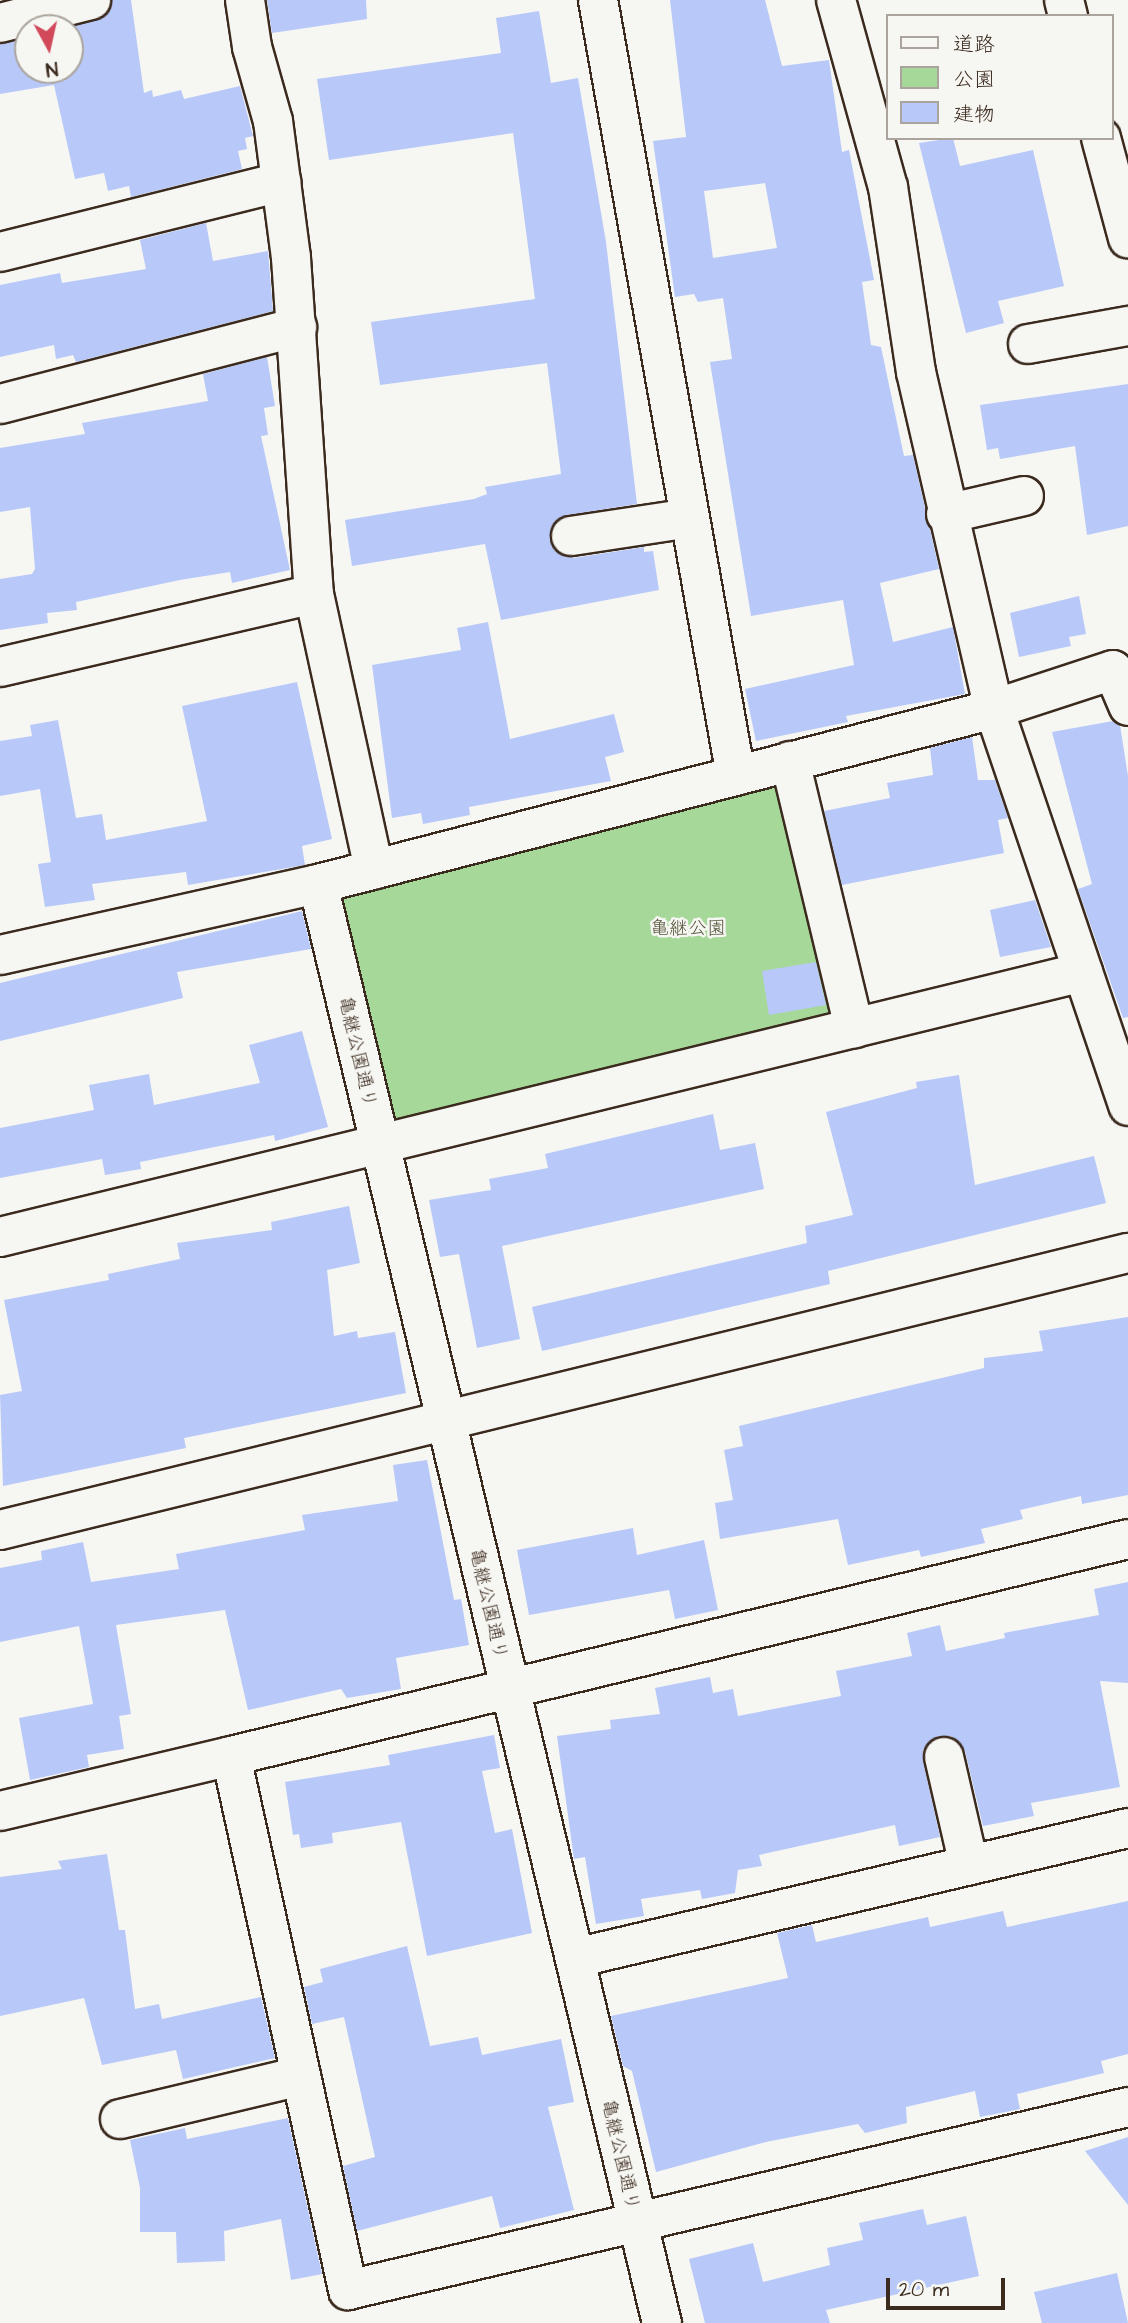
<!DOCTYPE html>
<html>
<head>
<meta charset="utf-8">
<style>
  body { margin:0 }
  #map { position:relative; width:1128px; height:2323px; overflow:hidden; background:#f6f6f2; font-family:"Architects Daughter","Klee One",sans-serif }
  div>[style] { position:absolute }
  .green>* { inset:0; background:#a6d899 }
  .building>* { inset:0; background:#b8c9f9 }
  .roads { filter:drop-shadow(2px 0 #3b2a1e) drop-shadow(-2px 0 #3b2a1e) drop-shadow(0 2px #3b2a1e) drop-shadow(0 -2px #3b2a1e) }
  .minor>* { height:38px; margin:-19px; padding:0 19px; transform-origin:19px; border-radius:19px; background:#f6f6f2 }
  span { translate:-50% -50%; white-space:nowrap; text-align:center; line-height:1.15; -webkit-text-stroke:5px #f6f6f2; paint-order:stroke }
  .park-label { font-size:19px; color:#56563d }
  .street-label { font-size:19px; color:#3b2a1e }
  .legend { position:absolute; left:886px; top:14px; width:228px; height:126px; box-sizing:border-box; background:#f6f6f2; border:2px solid #aba49d; margin:0; padding:9px 12px; list-style:none; font-size:21px; color:#3b2a1e }
  .legend li { display:flex; align-items:center; gap:14px; height:35px }
  .legend b { width:35px; border:2px solid #aba49d }
  .north { position:absolute; left:14px; top:14px; width:70px; height:70px; box-sizing:border-box; background:#f6f6f2; border:2px solid #aba49d; border-radius:50%; rotate:172deg; font-size:19px; font-weight:700; line-height:28px; text-align:center; color:#3b2a1e }
  .north::after { content:''; display:block; margin:auto; width:24px; height:32px; background:#d1495b; clip-path:polygon(50% 0,100% 100%,50% 72%,0 100%) }
  .scale { position:absolute; left:886px; top:2278px; width:119px; height:32px; box-sizing:border-box; border:4px solid #3b2a1e; border-top:0; padding-left:9px; font-size:21px; line-height:24px; white-space:nowrap; color:#3b2a1e; -webkit-text-stroke:5px #f6f6f2; paint-order:stroke }
</style>
</head>
<body>
<div id="map">
  <div class="green">
    <div style="clip-path:polygon(782px 777px,837px 1021px,388px 1131px,332px 892px)"></div>
  </div>
  <div class="building">
    <div style="clip-path:polygon(112px 0,131px 0,144px 93px,152px 90px,153px 97px,181px 90px,184px 99px,240px 86px,253px 136px,245px 138px,247px 149px,238px 151px,242px 169px,131px 197px,129px 186px,108px 191px,104px 173px,75px 179px,54px 85px,0 94px,0 44px,28px 38px,28px 70px,70px 70px,69px 28px,106px 16px)"></div>
    <div style="clip-path:polygon(267px 0,366px 0,367px 19px,272px 33px)"></div>
    <div style="clip-path:polygon(evenodd,670px 0,765px 0,782px 66px,829px 60px,842px 152px,849px 150px,874px 280px,862px 282px,871px 345px,881px 347px,904px 456px,913px 455px,939px 569px,880px 583px,893px 642px,953px 627px,965px 694px,846px 716px,848px 722px,756px 741px,745px 689px,854px 665px,843px 600px,751px 616px,710px 362px,732px 359px,723px 298px,698px 302px,694px 294px,675px 297px,661px 197px,653px 141px,686px 137px,670px 0,765px 183px,777px 248px,713px 258px,704px 191px,765px 183px)"></div>
    <div style="clip-path:polygon(539px 11px,551px 83px,578px 78px,606px 242px,637px 504px,567px 515px,551px 527px,550px 540px,554px 550px,574px 558px,644px 547px,644px 552px,653px 551px,659px 590px,501px 620px,485px 544px,352px 566px,345px 520px,474px 499px,487px 494px,485px 487px,561px 474px,547px 363px,380px 385px,371px 322px,535px 299px,513px 133px,329px 160px,317px 79px,501px 53px,496px 18px)"></div>
    <div style="clip-path:polygon(953px 138px,960px 166px,1033px 150px,1064px 286px,998px 301px,1004px 323px,966px 333px,919px 143px)"></div>
    <div style="clip-path:polygon(206px 223px,213px 261px,268px 251px,273px 311px,76px 362px,73px 355px,56px 359px,54px 345px,0 357px,0 285px,60px 273px,62px 283px,146px 269px,140px 240px)"></div>
    <div style="clip-path:polygon(267px 357px,275px 406px,264px 408px,268px 435px,261px 436px,290px 570px,232px 583px,230px 572px,180px 580px,76px 602px,77px 610px,47px 613px,48px 623px,0 630px,0 579px,32px 574px,35px 569px,30px 507px,0 512px,0 448px,85px 434px,82px 423px,208px 401px,203px 374px)"></div>
    <div style="clip-path:polygon(1128px 384px,1128px 526px,1087px 535px,1075px 446px,1000px 459px,998px 448px,987px 450px,980px 405px)"></div>
    <div style="clip-path:polygon(1079px 596px,1086px 634px,1069px 637px,1071px 646px,1019px 657px,1010px 613px)"></div>
    <div style="clip-path:polygon(488px 622px,510px 739px,614px 714px,624px 752px,605px 757px,611px 781px,469px 807px,470px 815px,423px 824px,421px 813px,392px 818px,372px 665px,461px 650px,457px 628px)"></div>
    <div style="clip-path:polygon(297px 682px,332px 839px,302px 846px,305px 865px,188px 885px,186px 872px,92px 884px,95px 900px,45px 907px,38px 864px,51px 862px,40px 789px,0 796px,0 741px,32px 736px,30px 725px,58px 720px,76px 818px,102px 814px,106px 840px,207px 821px,182px 706px)"></div>
    <div style="clip-path:polygon(1113px 721px,1120px 725px,1128px 776px,1128px 1017px,1123px 1018px,1078px 889px,1092px 884px,1052px 732px)"></div>
    <div style="clip-path:polygon(972px 737px,978px 780px,995px 780px,1008px 818px,998px 820px,1004px 853px,842px 885px,824px 811px,890px 798px,887px 783px,933px 775px,930px 748px)"></div>
    <div style="clip-path:polygon(1035px 900px,1051px 947px,1000px 957px,990px 910px)"></div>
    <div style="clip-path:polygon(302px 911px,311px 949px,177px 972px,183px 998px,0 1041px,0 983px)"></div>
    <div style="clip-path:polygon(816px 962px,826px 1005px,769px 1015px,762px 971px)"></div>
    <div style="clip-path:polygon(302px 1031px,328px 1127px,275px 1141px,274px 1135px,140px 1162px,141px 1169px,105px 1175px,102px 1159px,0 1178px,0 1128px,94px 1110px,89px 1085px,149px 1074px,154px 1105px,260px 1083px,249px 1045px)"></div>
    <div style="clip-path:polygon(959px 1075px,975px 1185px,1094px 1156px,1106px 1203px,828px 1271px,830px 1284px,542px 1351px,532px 1307px,807px 1243px,805px 1226px,853px 1215px,826px 1112px,917px 1088px,916px 1082px)"></div>
    <div style="clip-path:polygon(713px 1114px,720px 1150px,755px 1143px,764px 1189px,502px 1246px,520px 1339px,477px 1348px,459px 1254px,440px 1257px,429px 1200px,491px 1190px,489px 1179px,548px 1168px,545px 1154px)"></div>
    <div style="clip-path:polygon(349px 1206px,360px 1263px,327px 1270px,334px 1336px,357px 1331px,358px 1338px,395px 1332px,406px 1393px,184px 1438px,186px 1448px,3px 1486px,0 1395px,22px 1391px,4px 1300px,109px 1280px,108px 1274px,180px 1259px,177px 1243px,272px 1230px,271px 1222px)"></div>
    <div style="clip-path:polygon(1128px 1317px,1128px 1495px,1082px 1504px,1081px 1496px,1020px 1510px,1023px 1519px,981px 1529px,985px 1543px,921px 1557px,919px 1550px,848px 1565px,838px 1519px,720px 1539px,715px 1503px,733px 1500px,724px 1450px,743px 1446px,739px 1426px,984px 1368px,984px 1358px,1043px 1351px,1039px 1331px)"></div>
    <div style="clip-path:polygon(427px 1460px,454px 1600px,461px 1599px,469px 1645px,396px 1658px,401px 1689px,347px 1698px,341px 1689px,248px 1710px,225px 1610px,116px 1625px,131px 1714px,119px 1716px,124px 1749px,87px 1755px,89px 1767px,30px 1780px,19px 1718px,93px 1704px,79px 1626px,0 1642px,0 1568px,42px 1560px,41px 1551px,83px 1542px,91px 1582px,179px 1569px,176px 1554px,305px 1530px,302px 1515px,398px 1501px,393px 1465px)"></div>
    <div style="clip-path:polygon(633px 1528px,637px 1555px,704px 1540px,718px 1610px,675px 1619px,669px 1590px,529px 1615px,517px 1550px)"></div>
    <div style="clip-path:polygon(1128px 1582px,1128px 1683px,1100px 1681px,1120px 1787px,1031px 1803px,1034px 1816px,983px 1826px,965px 1751px,951px 1736px,938px 1736px,923px 1750px,923px 1761px,940px 1837px,899px 1846px,895px 1825px,759px 1855px,762px 1866px,738px 1870px,735px 1893px,702px 1899px,700px 1890px,641px 1899px,644px 1916px,596px 1924px,585px 1857px,574px 1859px,557px 1736px,611px 1729px,610px 1720px,660px 1714px,655px 1688px,710px 1677px,713px 1693px,733px 1689px,738px 1716px,841px 1696px,836px 1671px,912px 1656px,907px 1633px,940px 1625px,946px 1651px,1005px 1638px,1004px 1633px,1099px 1615px,1094px 1589px)"></div>
    <div style="clip-path:polygon(494px 1735px,500px 1768px,482px 1771px,495px 1833px,512px 1829px,532px 1933px,427px 1956px,401px 1822px,332px 1833px,333px 1843px,301px 1848px,299px 1834px,293px 1835px,285px 1782px,390px 1765px,388px 1755px)"></div>
    <div style="clip-path:polygon(107px 1854px,119px 1930px,125px 1930px,135px 2009px,159px 2004px,162px 2019px,261px 1997px,275px 2058px,183px 2079px,176px 2050px,102px 2065px,84px 1998px,0 2016px,0 1877px,62px 1869px,58px 1861px)"></div>
    <div style="clip-path:polygon(1128px 1901px,1128px 2054px,1101px 2061px,1104px 2073px,1017px 2094px,1020px 2109px,980px 2117px,975px 2091px,906px 2107px,907px 2123px,865px 2133px,858px 2124px,766px 2142px,656px 2172px,632px 2071px,623px 2066px,611px 2016px,788px 1978px,777px 1933px,812px 1925px,816px 1942px,928px 1917px,930px 1927px,1003px 1911px,1007px 1927px)"></div>
    <div style="clip-path:polygon(407px 1946px,430px 2046px,478px 2037px,482px 2055px,561px 2039px,574px 2102px,548px 2107px,574px 2210px,500px 2228px,492px 2196px,357px 2231px,343px 2166px,375px 2157px,344px 2017px,312px 2024px,304px 1987px,323px 1982px,320px 1969px)"></div>
    <div style="clip-path:polygon(288px 2118px,322px 2274px,291px 2280px,281px 2219px,224px 2231px,225px 2261px,177px 2263px,176px 2232px,140px 2232px,140px 2188px,130px 2140px,185px 2128px,187px 2139px)"></div>
    <div style="clip-path:polygon(1128px 2137px,1128px 2205px,1085px 2151px)"></div>
    <div style="clip-path:polygon(923px 2209px,927px 2225px,966px 2216px,979px 2276px,826px 2310px,830px 2323px,705px 2323px,689px 2259px,753px 2243px,763px 2282px,830px 2265px,827px 2248px,863px 2240px,859px 2223px)"></div>
    <div style="clip-path:polygon(1117px 2273px,1128px 2323px,1042px 2323px,1034px 2292px)"></div>
  </div>
  <div class="roads">
    <div class="minor">
      <div style="left:245px;top:0;width:48px;rotate:81.5deg"></div>
      <div style="left:252px;top:47px;width:77px;rotate:74.2deg"></div>
      <div style="left:273px;top:121px;width:138px;rotate:82.5deg"></div>
      <div style="left:291px;top:258px;width:337px;rotate:86.1deg"></div>
      <div style="left:314px;top:594px;width:282px;rotate:77.7deg"></div>
      <div style="left:598px;top:0;width:788px;rotate:79.92deg"></div>
      <div style="left:836px;top:0;width:194px;rotate:74.5deg"></div>
      <div style="left:888px;top:187px;width:187px;rotate:81.4deg"></div>
      <div style="left:916px;top:372px;width:346px;rotate:77deg"></div>
      <div style="left:994px;top:709px;width:419px;rotate:71.3deg"></div>
      <div style="left:1064px;top:0;width:16px;rotate:76deg"></div>
      <div style="left:0;top:23px;width:94px;rotate:-14.2deg"></div>
      <div style="left:1101px;top:138px;width:104px;rotate:74.9deg"></div>
      <div style="left:0;top:252px;width:290px;rotate:-14deg"></div>
      <div style="left:1028px;top:344px;width:102px;rotate:-10.2deg"></div>
      <div style="left:0;top:404px;width:307px;rotate:-14.5deg"></div>
      <div style="left:946px;top:514px;width:80px;rotate:-13deg"></div>
      <div style="left:571px;top:536px;width:120px;rotate:-8.6deg"></div>
      <div style="left:0;top:667px;width:322px;rotate:-13.1deg"></div>
      <div style="left:790px;top:761px;width:275px;rotate:76.5deg"></div>
      <div style="left:318px;top:884px;width:1480px;rotate:76.56deg"></div>
      <div style="left:0;top:955px;width:326px;rotate:-12.6deg"></div>
      <div style="left:318px;top:884px;width:698px;rotate:-14.51deg"></div>
      <div style="left:994px;top:709px;width:125px;rotate:-18.1deg"></div>
      <div style="left:1113px;top:670px;width:39px;rotate:67deg"></div>
      <div style="left:0;top:1237px;width:1115px;rotate:-13.75deg"></div>
      <div style="left:0;top:1530px;width:1162px;rotate:-13.8deg"></div>
      <div style="left:1128px;top:1539px;width:923px;rotate:166.4deg"></div>
      <div style="left:231px;top:1756px;width:547px;rotate:77.64deg"></div>
      <div style="left:348px;top:2290px;width:801px;rotate:-13.2deg"></div>
      <div style="left:944px;top:1757px;width:111px;rotate:77deg"></div>
      <div style="left:0;top:1811px;width:237px;rotate:-13.4deg"></div>
      <div style="left:575px;top:1958px;width:568px;rotate:-13.23deg"></div>
      <div style="left:120px;top:2119px;width:186px;rotate:-13.4deg"></div>
    </div>
  </div>
  <div class="park-label">
    <span style="left:688px;top:929px">亀継公園</span>
  </div>
  <div class="street-label">
    <span style="left:357px;top:1052px;rotate:77deg">亀継公園通り</span>
    <span style="left:488px;top:1604px;rotate:77deg">亀継公園通り</span>
    <span style="left:620px;top:2155px;rotate:77deg">亀継公園通り</span>
  </div>
  <ul class="legend">
  <li><b style="height:9px;background:#f6f6f2"></b>道路</li>
  <li><b style="height:19px;background:#a6d899"></b>公園</li>
  <li><b style="height:19px;background:#b8c9f9"></b>建物</li>
  </ul>
  <div class="north">N</div>
  <div class="scale">20 m</div>
</div>
</body>
</html>
